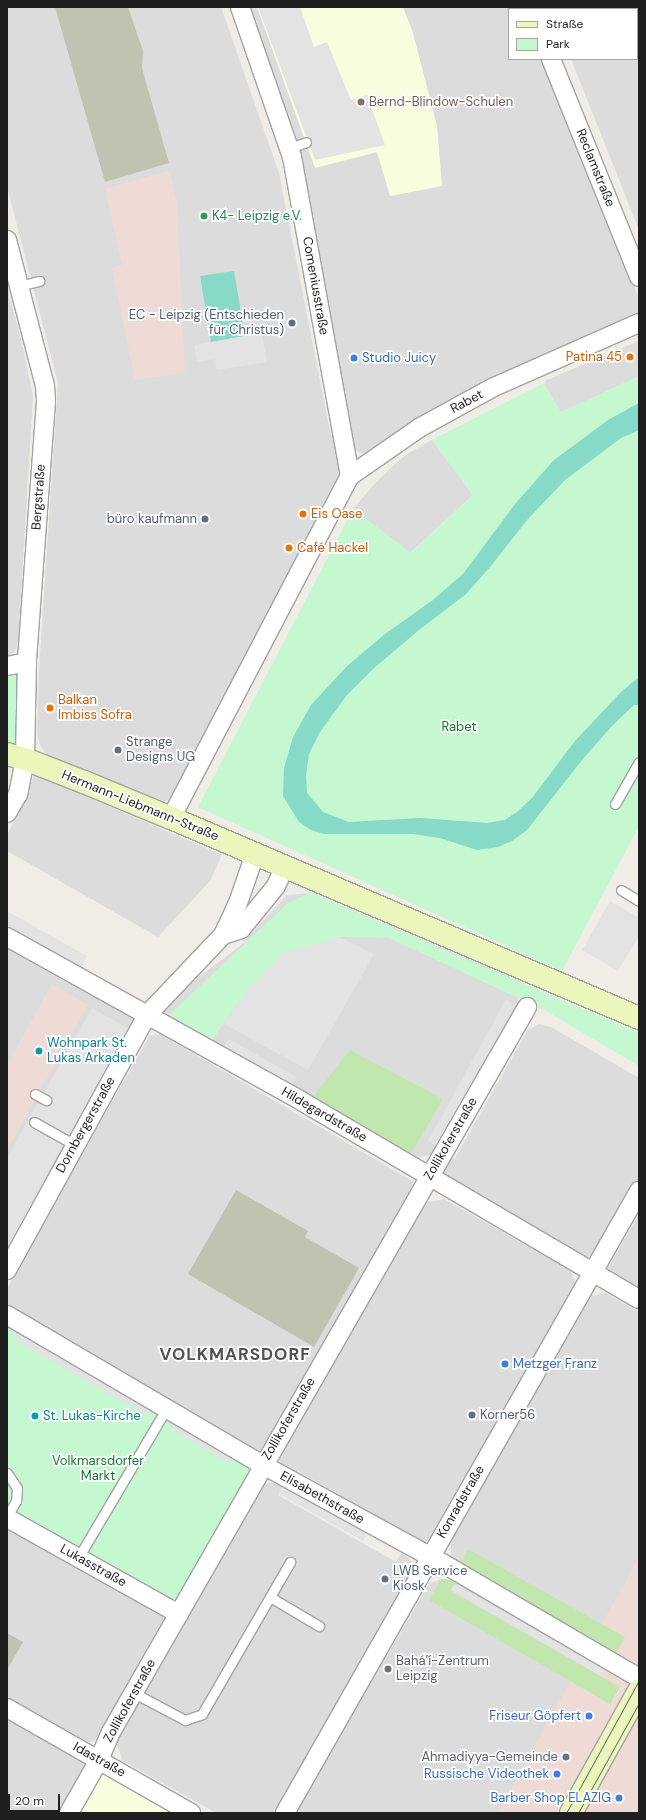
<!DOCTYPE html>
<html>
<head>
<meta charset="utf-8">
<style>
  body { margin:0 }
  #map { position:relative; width:646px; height:1820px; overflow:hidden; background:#efede6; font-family:"DM Sans",sans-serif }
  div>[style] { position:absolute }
  .residential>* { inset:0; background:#dddcdc }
  .commercial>* { inset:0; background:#efdbd6 }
  .education>* { inset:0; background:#f9fde0 }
  .construction>* { inset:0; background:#c1c3b1 }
  .grass>* { inset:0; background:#c1e7ae }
  .park>* { inset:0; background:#c5f7d1 }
  .pitch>* { inset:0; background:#87dac7 }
  .parking>* { inset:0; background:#e3e3e3 }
  .roads { filter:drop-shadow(1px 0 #a3a3a3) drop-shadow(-1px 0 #a3a3a3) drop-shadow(0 1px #a3a3a3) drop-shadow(0 -1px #a3a3a3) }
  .lane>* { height:9px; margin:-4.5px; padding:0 4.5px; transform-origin:4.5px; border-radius:4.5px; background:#fff }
  .street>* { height:18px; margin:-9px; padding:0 9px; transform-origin:9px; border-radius:9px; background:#fff }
  .secondary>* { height:22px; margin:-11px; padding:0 11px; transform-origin:11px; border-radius:11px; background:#eaf6bc }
  .tram>* { height:1px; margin:-0.5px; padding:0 0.5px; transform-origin:0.5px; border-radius:0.5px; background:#6d6d6d }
  .dots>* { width:11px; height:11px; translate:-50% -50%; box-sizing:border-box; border:2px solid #fff; border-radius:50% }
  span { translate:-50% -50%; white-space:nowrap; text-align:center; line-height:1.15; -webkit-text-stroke:3.5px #fff; paint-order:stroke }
  .education-label { font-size:13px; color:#785e54 }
  .left { translate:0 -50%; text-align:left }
  .street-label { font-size:13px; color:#1f1f1f }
  .leisure-label { font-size:13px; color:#27864d }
  .service-label { font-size:13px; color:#4e5e75 }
  .right { translate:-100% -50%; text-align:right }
  .food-label { font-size:13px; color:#c56008 }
  .shop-label { font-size:13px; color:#366cbe }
  .park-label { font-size:13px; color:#11792a }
  .culture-label { font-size:13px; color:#0d838f }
  .worship-label { font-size:13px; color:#5b616d }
  .district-label { font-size:17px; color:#525252; font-weight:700; letter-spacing:1px }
  .frame { position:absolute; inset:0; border:8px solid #1f1f1f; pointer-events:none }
  .legend { position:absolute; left:508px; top:8px; width:130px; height:52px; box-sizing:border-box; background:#fff; border:1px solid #a5a5a5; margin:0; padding:5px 7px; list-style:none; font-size:12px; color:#1f1f1f }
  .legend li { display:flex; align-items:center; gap:8px; height:20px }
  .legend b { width:20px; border:1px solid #a5a5a5 }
  .scale { position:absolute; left:8px; top:1794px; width:52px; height:18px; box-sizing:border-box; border:2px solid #1f1f1f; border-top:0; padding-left:5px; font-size:12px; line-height:14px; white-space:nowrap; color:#1f1f1f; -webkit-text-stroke:3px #fff; paint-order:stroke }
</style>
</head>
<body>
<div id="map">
  <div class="residential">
    <div style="clip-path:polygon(7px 7px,221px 7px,279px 173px,331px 436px,336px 435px,341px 475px,215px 713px,177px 794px,169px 800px,162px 802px,58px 762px,47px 755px,40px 745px,37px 734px,39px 670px,58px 383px,7px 187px)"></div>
    <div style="clip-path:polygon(245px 7px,524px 7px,525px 9px,509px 9px,509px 59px,544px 59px,639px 299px,639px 319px,369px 456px,357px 451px,352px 444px,333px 339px)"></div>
    <div style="clip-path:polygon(608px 7px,639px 7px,639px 230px,571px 59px,637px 59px,637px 9px,604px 9px)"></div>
    <div style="clip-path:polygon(7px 286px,23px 348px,33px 396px,18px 643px,15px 651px,7px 657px)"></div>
    <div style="clip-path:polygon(639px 341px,639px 376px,561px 413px,544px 383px,547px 380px)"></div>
    <div style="clip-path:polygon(432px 440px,473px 495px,410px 553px,353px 509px,377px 481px,404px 456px)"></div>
    <div style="clip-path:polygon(34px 774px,222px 855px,210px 881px,158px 937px,7px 851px,7px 835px,23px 804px)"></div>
    <div style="clip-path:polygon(311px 893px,520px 981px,517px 1008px,434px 1154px,417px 1158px,162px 1014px,187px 986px,240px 946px,287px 895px)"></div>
    <div style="clip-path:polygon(7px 949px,93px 997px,99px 994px,131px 1012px,134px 1023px,7px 1246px)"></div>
    <div style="clip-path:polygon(539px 1024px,551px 1027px,639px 1078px,639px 1178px,598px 1249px,586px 1258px,444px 1175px,444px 1167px,447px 1161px,455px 1158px,528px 1030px)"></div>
    <div style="clip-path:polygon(160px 1034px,414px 1182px,411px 1194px,270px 1444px,263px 1449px,254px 1452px,7px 1310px,7px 1290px,16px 1271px,150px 1035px)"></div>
    <div style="clip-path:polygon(444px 1199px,566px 1268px,571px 1272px,576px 1283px,575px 1290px,434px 1536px,429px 1541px,422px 1544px,405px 1533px,298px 1471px,290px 1473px,280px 1464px,280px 1457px,281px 1450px,422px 1203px)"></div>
    <div style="clip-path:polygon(639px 1214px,639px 1293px,612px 1276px,608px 1268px)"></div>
    <div style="clip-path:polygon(605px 1293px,639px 1312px,639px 1663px,458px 1567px,451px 1555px,451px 1545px,454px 1534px,585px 1307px,592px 1296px)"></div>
    <div style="clip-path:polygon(271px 1483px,283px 1485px,278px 1495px,396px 1562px,401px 1553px,406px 1556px,411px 1561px,412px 1575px,276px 1813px,216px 1813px,123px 1761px,115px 1740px,260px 1488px,265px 1484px)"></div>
    <div style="clip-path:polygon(7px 1523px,159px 1608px,163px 1618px,163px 1625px,101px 1737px,91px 1742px,79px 1741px,7px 1699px)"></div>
    <div style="clip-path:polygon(441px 1579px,455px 1581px,624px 1679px,560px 1813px,295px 1813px,429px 1584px)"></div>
    <div style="clip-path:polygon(7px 1711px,84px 1757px,86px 1768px,65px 1813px,7px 1813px)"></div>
  </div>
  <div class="commercial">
    <div style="clip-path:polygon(169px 171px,177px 203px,185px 373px,135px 380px,112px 268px,122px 265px,105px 189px)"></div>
    <div style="clip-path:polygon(52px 984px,88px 1005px,7px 1150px,7px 1065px)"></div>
    <div style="clip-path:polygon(639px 1557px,639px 1813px,498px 1813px)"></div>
  </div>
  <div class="education">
    <div style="clip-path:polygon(257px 7px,403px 7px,413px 33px,437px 126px,442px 186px,390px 196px,377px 152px,315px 168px)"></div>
    <div style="clip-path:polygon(99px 1760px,191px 1813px,69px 1813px)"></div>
  </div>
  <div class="construction">
    <div style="clip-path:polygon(55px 7px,128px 7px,143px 51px,142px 68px,169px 163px,105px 182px)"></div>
    <div style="clip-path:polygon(236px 1190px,308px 1231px,305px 1237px,359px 1268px,314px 1347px,188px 1274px)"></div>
    <div style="clip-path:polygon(7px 1633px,23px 1642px,7px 1670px)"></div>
  </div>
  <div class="grass">
    <div style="clip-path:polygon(350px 1050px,443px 1099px,411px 1154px,312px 1098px)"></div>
    <div style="clip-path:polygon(468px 1549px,625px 1637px,615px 1655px,458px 1567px)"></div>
    <div style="clip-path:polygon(441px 1579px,455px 1581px,450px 1591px,620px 1687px,610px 1704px,429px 1600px)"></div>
  </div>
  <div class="park">
    <div style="clip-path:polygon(639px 376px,639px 826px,562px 971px,198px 807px,353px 509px,411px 553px,473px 495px,432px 440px,544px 383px,561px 412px)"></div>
    <div style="clip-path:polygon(27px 662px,25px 759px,7px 754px,7px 666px)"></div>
    <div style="clip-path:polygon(311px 893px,639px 1033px,639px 1066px,546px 1011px,389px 938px,340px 937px,250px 987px,212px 1040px,169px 1015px,289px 902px)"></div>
    <div style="clip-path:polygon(7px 1315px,263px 1465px,179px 1614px,7px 1518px)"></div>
  </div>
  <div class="pitch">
    <div style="clip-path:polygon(234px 271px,245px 336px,211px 342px,200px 276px)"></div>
    <div style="clip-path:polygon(639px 403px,639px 430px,621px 438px,565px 480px,528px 519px,490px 567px,466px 594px,419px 630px,374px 668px,347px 695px,320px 732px,309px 754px,306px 775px,307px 793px,323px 812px,349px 822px,420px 818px,487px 823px,505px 820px,518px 811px,532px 798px,575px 741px,621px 692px,639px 677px,639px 705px,634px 705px,612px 726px,582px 760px,527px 830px,512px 841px,498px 847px,477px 850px,440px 838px,413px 834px,324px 834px,311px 830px,299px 822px,283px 796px,284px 768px,293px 737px,311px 705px,346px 667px,385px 634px,433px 600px,463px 574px,515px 504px,554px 460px,608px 420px)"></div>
  </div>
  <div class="parking">
    <div style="clip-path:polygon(258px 7px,300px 7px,314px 47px,327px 42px,351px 100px,367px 95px,385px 145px,315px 160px)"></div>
    <div style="clip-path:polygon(262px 333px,267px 362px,217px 370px,215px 359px,197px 362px,194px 345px)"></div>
    <div style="clip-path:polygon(610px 901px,639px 918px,639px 936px,618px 971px,582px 950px)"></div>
    <div style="clip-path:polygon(7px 911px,87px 956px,80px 970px,7px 929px)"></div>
    <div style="clip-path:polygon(340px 937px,374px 954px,308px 1070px,224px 1024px,250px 987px,283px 953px)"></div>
    <div style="clip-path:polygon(506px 1000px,515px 1005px,437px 1146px,428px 1141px)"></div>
    <div style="clip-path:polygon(92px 1008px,129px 1029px,7px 1245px,7px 1158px)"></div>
    <div style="clip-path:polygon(228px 1039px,297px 1077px,292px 1086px,223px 1048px)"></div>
    <div style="clip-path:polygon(18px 1330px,154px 1408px,149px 1417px,13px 1339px)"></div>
    <div style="clip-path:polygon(174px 1421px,235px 1456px,231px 1464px,170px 1429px)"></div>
    <div style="clip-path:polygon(284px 1486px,368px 1532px,363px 1541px,279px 1494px)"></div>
    <div style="clip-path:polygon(455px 1584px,604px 1669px,601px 1676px,451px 1590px)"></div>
  </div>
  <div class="roads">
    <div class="lane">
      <div style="left:289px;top:148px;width:18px;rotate:-19deg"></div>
      <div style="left:19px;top:286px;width:21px;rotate:-14deg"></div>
      <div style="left:615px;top:804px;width:48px;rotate:-60.3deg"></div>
      <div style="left:621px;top:890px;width:21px;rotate:31deg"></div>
      <div style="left:35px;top:1094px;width:13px;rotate:29deg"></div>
      <div style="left:34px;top:1122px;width:47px;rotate:29.3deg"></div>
      <div style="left:7px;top:1473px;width:18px;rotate:56deg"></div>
      <div style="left:17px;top:1488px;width:13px;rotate:94deg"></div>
      <div style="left:16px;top:1501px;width:17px;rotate:121deg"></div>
      <div style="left:78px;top:1558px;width:173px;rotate:-59.4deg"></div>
      <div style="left:270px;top:1597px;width:57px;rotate:30.6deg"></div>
      <div style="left:134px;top:1693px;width:58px;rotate:27.9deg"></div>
      <div style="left:185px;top:1720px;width:18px;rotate:-19deg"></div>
      <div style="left:202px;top:1714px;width:176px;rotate:-59.9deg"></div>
    </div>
    <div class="street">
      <div style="left:240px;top:7px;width:159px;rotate:70.9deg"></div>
      <div style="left:292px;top:157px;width:324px;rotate:79.7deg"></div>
      <div style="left:530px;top:7px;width:2px;rotate:63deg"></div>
      <div style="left:572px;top:9px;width:5px;rotate:-22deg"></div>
      <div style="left:551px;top:59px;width:235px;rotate:68deg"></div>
      <div style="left:7px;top:240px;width:151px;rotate:75.4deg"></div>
      <div style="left:45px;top:386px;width:15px;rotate:86deg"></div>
      <div style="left:46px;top:401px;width:262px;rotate:94.2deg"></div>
      <div style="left:27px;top:662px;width:97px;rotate:91.2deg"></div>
      <div style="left:25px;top:759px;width:36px;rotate:101deg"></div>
      <div style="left:18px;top:794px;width:22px;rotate:120deg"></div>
      <div style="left:7px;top:666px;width:20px;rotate:-11deg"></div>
      <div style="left:171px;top:818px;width:386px;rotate:-62.4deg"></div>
      <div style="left:350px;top:476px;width:84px;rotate:-34.8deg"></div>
      <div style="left:419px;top:428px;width:85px;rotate:-28.7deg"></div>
      <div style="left:494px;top:387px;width:158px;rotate:-23.8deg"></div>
      <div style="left:223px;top:935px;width:19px;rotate:-18deg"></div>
      <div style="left:241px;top:929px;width:55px;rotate:-50.9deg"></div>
      <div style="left:276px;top:886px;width:22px;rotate:-66deg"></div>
      <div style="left:7px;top:937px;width:339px;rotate:29.1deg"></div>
      <div style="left:303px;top:1102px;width:389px;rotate:30.4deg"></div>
      <div style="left:7px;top:1270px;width:291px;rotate:-61.2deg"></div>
      <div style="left:147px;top:1015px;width:110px;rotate:-46.5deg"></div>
      <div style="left:223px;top:935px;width:35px;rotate:-65deg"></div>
      <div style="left:238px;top:903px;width:52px;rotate:-70.9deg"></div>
      <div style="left:7px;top:1315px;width:297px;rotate:30.4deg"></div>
      <div style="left:263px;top:1465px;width:206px;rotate:28.7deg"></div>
      <div style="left:444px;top:1564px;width:226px;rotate:30.3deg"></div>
      <div style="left:7px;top:1518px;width:197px;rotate:29.2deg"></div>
      <div style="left:7px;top:1708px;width:212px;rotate:29.7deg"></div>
      <div style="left:69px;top:1813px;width:61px;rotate:-60.5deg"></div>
      <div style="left:99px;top:1760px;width:30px;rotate:-67deg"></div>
      <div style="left:111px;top:1732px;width:836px;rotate:-60.15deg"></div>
      <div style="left:285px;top:1813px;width:716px;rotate:-60.35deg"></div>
    </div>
    <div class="secondary">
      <div style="left:7px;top:754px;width:19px;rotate:16deg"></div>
      <div style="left:25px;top:759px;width:63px;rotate:21.3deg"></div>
      <div style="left:84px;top:782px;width:94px;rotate:22.5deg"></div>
      <div style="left:171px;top:818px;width:509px;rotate:23.14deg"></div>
      <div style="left:571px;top:1813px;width:140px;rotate:-60.9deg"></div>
    </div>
  </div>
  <div class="tram">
    <div style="left:566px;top:1813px;width:152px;rotate:-61.2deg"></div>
    <div style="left:578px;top:1813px;width:126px;rotate:-61deg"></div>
  </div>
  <div class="dots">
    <div style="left:361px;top:102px;background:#8d6e63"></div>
    <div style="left:204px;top:216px;background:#2e9e5b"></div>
    <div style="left:292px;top:323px;background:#5c6f8a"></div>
    <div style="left:630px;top:357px;background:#e8710a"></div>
    <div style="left:354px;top:358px;background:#3f7fe0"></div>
    <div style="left:303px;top:514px;background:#e8710a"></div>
    <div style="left:205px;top:519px;background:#5c6f8a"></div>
    <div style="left:289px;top:548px;background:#e8710a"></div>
    <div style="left:50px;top:708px;background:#e8710a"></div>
    <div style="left:118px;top:750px;background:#5c6f8a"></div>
    <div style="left:39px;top:1051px;background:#0f9aa8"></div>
    <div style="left:505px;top:1364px;background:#3f7fe0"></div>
    <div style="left:472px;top:1415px;background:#5c6f8a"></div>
    <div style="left:35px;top:1416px;background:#0f9aa8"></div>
    <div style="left:385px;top:1579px;background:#5c6f8a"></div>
    <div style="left:388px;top:1669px;background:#6b7280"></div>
    <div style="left:589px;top:1716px;background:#3f7fe0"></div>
    <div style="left:566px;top:1757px;background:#6b7280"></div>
    <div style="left:557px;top:1774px;background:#3f7fe0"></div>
    <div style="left:619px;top:1798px;background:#3f7fe0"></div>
  </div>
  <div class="education-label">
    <span class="left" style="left:369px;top:102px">Bernd-Blindow-Schulen</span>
  </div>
  <div class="street-label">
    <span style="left:595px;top:168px;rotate:68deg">Reclamstraße</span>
    <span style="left:315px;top:286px;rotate:80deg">Comeniusstraße</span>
    <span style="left:467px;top:402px;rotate:-28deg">Rabet</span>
    <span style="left:39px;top:497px;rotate:-86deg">Bergstraße</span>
    <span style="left:140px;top:806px;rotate:22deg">Hermann-Liebmann-Straße</span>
    <span style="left:324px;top:1115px;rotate:30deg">Hildegardstraße</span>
    <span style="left:86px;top:1125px;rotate:-61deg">Dornbergerstraße</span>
    <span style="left:451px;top:1139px;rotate:-60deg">Zollikoferstraße</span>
    <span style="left:289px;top:1419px;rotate:-60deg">Zollikoferstraße</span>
    <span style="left:322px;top:1498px;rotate:29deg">Elisabethstraße</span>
    <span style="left:461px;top:1502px;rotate:-60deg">Konradstraße</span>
    <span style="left:93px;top:1566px;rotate:29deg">Lukasstraße</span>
    <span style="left:130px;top:1701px;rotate:-61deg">Zollikoferstraße</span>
    <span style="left:99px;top:1760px;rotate:29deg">Idastraße</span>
  </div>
  <div class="leisure-label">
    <span class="left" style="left:212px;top:216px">K4- Leipzig e.V.</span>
  </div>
  <div class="service-label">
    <span class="right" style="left:284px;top:323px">EC - Leipzig (Entschieden<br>für Christus)</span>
    <span class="right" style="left:197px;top:519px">büro kaufmann</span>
    <span class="left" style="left:126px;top:750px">Strange<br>Designs UG</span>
    <span class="left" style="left:480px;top:1415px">Korner56</span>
    <span class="left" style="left:393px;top:1579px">LWB Service<br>Kiosk</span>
  </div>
  <div class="food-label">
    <span class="right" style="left:622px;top:357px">Patina 45</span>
    <span class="left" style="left:311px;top:514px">Eis Oase</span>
    <span class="left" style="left:297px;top:548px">Café Hackel</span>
    <span class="left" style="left:58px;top:708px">Balkan<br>Imbiss Sofra</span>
  </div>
  <div class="shop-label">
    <span class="left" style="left:362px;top:358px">Studio Juicy</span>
    <span class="left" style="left:513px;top:1364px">Metzger Franz</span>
    <span class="right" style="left:581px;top:1716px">Friseur Göpfert</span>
    <span class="right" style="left:549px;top:1774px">Russische Videothek</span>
    <span class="right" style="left:611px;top:1798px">Barber Shop ELAZIG</span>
  </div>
  <div class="park-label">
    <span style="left:459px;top:727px">Rabet</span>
    <span style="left:98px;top:1469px">Volkmarsdorfer<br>Markt</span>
  </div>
  <div class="culture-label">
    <span class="left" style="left:47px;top:1051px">Wohnpark St.<br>Lukas Arkaden</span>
    <span class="left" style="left:43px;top:1416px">St. Lukas-Kirche</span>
  </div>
  <div class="worship-label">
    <span class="left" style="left:396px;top:1669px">Bahá’í-Zentrum<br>Leipzig</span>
    <span class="right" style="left:558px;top:1757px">Ahmadiyya-Gemeinde</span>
  </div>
  <div class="district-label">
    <span style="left:235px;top:1355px">VOLKMARSDORF</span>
  </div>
  <div class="frame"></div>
  <ul class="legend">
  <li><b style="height:5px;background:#eaf6bc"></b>Straße</li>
  <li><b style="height:11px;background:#c5f7d1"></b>Park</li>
  </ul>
  <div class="scale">20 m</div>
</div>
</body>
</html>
